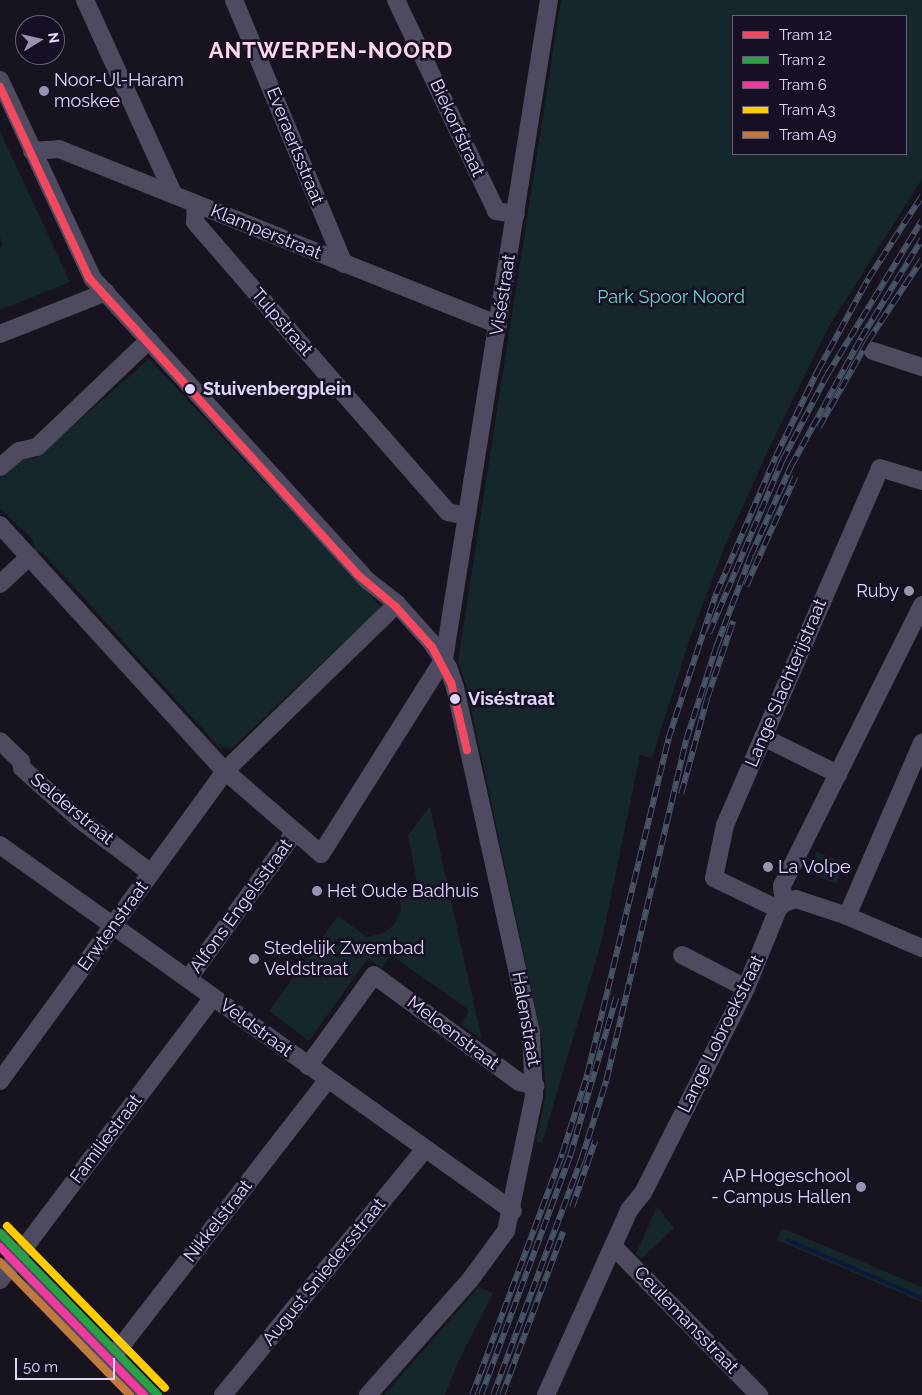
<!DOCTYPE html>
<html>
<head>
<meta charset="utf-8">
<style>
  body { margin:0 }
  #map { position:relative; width:922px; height:1395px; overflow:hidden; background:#18141f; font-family:Raleway,sans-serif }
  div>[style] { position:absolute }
  .green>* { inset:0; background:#15272b }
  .stream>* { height:4px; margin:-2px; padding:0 2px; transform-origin:2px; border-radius:2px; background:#0f183c }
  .minor>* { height:18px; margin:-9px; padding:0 9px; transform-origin:9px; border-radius:9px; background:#4e4a5f }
  .rail>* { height:5.5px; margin-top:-2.75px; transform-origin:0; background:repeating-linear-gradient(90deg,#171024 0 11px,#485569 0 22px); box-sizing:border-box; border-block:1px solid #485569 }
  .tram-1>* { height:8px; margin:-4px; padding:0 4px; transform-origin:4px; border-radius:4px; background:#f3495e }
  .tram-2>* { height:8px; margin:-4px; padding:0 4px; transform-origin:4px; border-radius:4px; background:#2aa044 }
  .tram-3>* { height:8px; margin:-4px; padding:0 4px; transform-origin:4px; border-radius:4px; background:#f13a9e }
  .tram-4>* { height:8px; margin:-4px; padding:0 4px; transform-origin:4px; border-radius:4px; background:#fc0 }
  .tram-5>* { height:8px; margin:-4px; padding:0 4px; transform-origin:4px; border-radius:4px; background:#c27940 }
  .dots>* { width:14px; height:14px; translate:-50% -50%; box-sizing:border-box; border:2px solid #171024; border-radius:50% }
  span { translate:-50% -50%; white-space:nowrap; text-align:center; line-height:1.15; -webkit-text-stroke:5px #171024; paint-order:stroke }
  .poi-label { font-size:18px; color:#e0d6fc }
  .left { translate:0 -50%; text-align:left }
  .right { translate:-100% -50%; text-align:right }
  .street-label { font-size:18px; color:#e0d6fc }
  .park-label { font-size:18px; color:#67d7cd }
  .stop-label { font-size:18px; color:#e0d6fc; font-weight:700 }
  .district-label { font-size:22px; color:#fcd8e9; font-weight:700; letter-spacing:1px }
  .legend { position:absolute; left:732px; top:15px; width:175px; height:140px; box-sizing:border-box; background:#171024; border:1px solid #675f7a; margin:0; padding:6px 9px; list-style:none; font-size:15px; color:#e0d6fc }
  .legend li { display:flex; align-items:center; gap:10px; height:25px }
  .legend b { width:25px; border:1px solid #675f7a }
  .north { position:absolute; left:15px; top:15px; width:50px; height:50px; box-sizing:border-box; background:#171024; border:1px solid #675f7a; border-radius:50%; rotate:81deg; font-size:14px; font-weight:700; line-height:20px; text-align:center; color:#e0d6fc }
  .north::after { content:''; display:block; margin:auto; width:18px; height:22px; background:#9a92af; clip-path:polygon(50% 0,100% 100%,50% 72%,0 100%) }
  .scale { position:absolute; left:15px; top:1358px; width:100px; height:22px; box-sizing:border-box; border:2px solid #e0d6fc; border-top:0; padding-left:6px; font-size:15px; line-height:18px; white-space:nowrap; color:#e0d6fc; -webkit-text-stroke:4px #171024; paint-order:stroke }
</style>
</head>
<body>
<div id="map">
  <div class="green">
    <div style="clip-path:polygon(evenodd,561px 0,922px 0,922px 179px,828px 328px,766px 455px,725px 546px,690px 638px,652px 758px,640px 755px,602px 940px,542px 1143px,536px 1141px,546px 1095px,542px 1040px,466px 685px,458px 661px,561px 0,733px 16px,906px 16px,906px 154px,733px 154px,733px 16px)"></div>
    <div style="clip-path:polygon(0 131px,70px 282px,0 310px,0 248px,3px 246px,0 237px)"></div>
    <div style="clip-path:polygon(149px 359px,381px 607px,231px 749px,219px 747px,43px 553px,35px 550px,33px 540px,0 508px,0 476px,20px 457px,35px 459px)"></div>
    <div style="clip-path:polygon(430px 806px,482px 1040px,461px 1024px,469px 1010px,391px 955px,382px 968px,368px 958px,309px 1041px,269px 1011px,338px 916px,367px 937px,383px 933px,394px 925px,401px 912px,400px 897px,411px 893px,417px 882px,408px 835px)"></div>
    <div style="clip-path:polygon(817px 852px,844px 863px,836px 884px,808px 872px)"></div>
    <div style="clip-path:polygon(657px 1207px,674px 1228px,641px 1259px,636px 1253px)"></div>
    <div style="clip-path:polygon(782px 1228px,922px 1287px,922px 1302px,777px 1240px)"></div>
    <div style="clip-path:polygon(479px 1287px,493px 1293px,458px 1362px,445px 1395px,384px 1395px)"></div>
  </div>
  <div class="stream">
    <div style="left:788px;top:1240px;width:146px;rotate:23.4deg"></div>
  </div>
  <div class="minor">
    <div style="left:85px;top:0;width:212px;rotate:65.5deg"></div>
    <div style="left:234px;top:0;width:286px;rotate:67.4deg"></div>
    <div style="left:396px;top:0;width:233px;rotate:64.6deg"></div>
    <div style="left:496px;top:211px;width:20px;rotate:9deg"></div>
    <div style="left:0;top:80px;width:220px;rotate:65deg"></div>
    <div style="left:93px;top:279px;width:408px;rotate:47.7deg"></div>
    <div style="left:368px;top:581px;width:37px;rotate:38deg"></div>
    <div style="left:397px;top:604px;width:51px;rotate:48.2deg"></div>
    <div style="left:431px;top:642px;width:30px;rotate:56deg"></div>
    <div style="left:448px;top:667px;width:21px;rotate:71deg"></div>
    <div style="left:455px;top:687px;width:354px;rotate:77.6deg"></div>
    <div style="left:531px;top:1033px;width:63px;rotate:87.3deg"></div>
    <div style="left:534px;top:1096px;width:138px;rotate:101.7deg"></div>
    <div style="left:506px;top:1231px;width:61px;rotate:126.3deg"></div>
    <div style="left:470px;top:1280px;width:154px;rotate:131.6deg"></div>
    <div style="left:32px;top:151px;width:27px;rotate:-4deg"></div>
    <div style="left:59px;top:149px;width:473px;rotate:21.8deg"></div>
    <div style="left:196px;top:204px;width:18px;rotate:93deg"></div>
    <div style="left:195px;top:222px;width:197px;rotate:49.1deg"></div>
    <div style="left:324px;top:371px;width:188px;rotate:48.7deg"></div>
    <div style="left:448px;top:512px;width:18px;rotate:13deg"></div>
    <div style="left:0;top:334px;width:114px;rotate:-21.6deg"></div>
    <div style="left:873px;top:351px;width:52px;rotate:18.1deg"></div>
    <div style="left:0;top:467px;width:25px;rotate:-40deg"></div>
    <div style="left:19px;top:451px;width:18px;rotate:-13deg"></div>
    <div style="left:37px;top:447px;width:155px;rotate:-43.7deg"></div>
    <div style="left:0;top:525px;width:333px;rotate:47.6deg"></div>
    <div style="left:225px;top:771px;width:127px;rotate:40.8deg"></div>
    <div style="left:321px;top:854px;width:231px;rotate:-57.8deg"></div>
    <div style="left:444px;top:659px;width:667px;rotate:-80.95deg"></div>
    <div style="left:0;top:584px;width:40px;rotate:-43deg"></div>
    <div style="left:763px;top:737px;width:84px;rotate:26.3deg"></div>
    <div style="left:0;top:741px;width:29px;rotate:44deg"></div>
    <div style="left:21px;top:761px;width:7px;rotate:82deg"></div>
    <div style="left:22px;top:768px;width:76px;rotate:41.8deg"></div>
    <div style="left:79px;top:819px;width:90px;rotate:36.9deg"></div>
    <div style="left:0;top:845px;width:630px;rotate:35.51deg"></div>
    <div style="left:784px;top:903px;width:17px;rotate:-97deg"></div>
    <div style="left:782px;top:886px;width:314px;rotate:-63.5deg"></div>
    <div style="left:778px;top:909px;width:71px;rotate:-154.2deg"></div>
    <div style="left:714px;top:878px;width:54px;rotate:-78.3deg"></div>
    <div style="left:725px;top:825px;width:389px;rotate:-66.5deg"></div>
    <div style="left:880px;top:468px;width:44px;rotate:17.2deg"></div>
    <div style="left:847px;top:916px;width:189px;rotate:-66.6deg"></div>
    <div style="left:682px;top:955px;width:72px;rotate:27.3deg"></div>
    <div style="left:188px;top:979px;width:180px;rotate:-54deg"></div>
    <div style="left:308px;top:1066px;width:112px;rotate:-54deg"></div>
    <div style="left:374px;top:975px;width:180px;rotate:36.4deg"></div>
    <div style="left:519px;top:1082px;width:17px;rotate:13deg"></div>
    <div style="left:0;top:1081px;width:383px;rotate:-54deg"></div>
    <div style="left:225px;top:771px;width:240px;rotate:-44.2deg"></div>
    <div style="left:0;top:1238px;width:165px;rotate:49.2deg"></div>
    <div style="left:108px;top:1363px;width:50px;rotate:40.1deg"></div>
    <div style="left:613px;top:1246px;width:209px;rotate:45.6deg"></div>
    <div style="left:0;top:1280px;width:354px;rotate:-53deg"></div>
    <div style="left:108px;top:1363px;width:359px;rotate:-52.2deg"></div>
    <div style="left:223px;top:1395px;width:318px;rotate:-50.6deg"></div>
    <div style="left:546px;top:1395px;width:203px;rotate:-65.8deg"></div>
    <div style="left:629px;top:1210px;width:22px;rotate:-51deg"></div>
    <div style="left:643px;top:1193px;width:229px;rotate:-63.3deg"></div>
    <div style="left:746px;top:988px;width:85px;rotate:-67.9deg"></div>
    <div style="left:778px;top:909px;width:8px;rotate:-45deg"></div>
    <div style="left:784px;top:903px;width:13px;rotate:-18deg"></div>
    <div style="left:796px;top:899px;width:54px;rotate:18.4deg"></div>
    <div style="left:847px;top:916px;width:82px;rotate:23.1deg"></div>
  </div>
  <div class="rail">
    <div style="left:819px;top:427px;width:99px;rotate:-60.3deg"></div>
    <div style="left:868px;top:341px;width:98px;rotate:-56.6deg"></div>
    <div style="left:746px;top:586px;width:120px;rotate:-65.8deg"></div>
    <div style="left:709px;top:633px;width:187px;rotate:-67deg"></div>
    <div style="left:782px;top:461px;width:97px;rotate:-62.4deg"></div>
    <div style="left:827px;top:375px;width:182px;rotate:-58.5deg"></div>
    <div style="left:681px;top:794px;width:99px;rotate:-74.8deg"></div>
    <div style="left:707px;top:698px;width:81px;rotate:-71.3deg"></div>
    <div style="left:572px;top:1207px;width:70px;rotate:-70.8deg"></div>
    <div style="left:472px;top:1395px;width:257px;rotate:-69.5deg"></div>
    <div style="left:562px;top:1154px;width:83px;rotate:-72.4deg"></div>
    <div style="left:587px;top:1075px;width:346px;rotate:-76.4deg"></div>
    <div style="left:668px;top:739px;width:153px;rotate:-71.7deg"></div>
    <div style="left:716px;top:594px;width:150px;rotate:-66.5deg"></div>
    <div style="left:776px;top:456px;width:96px;rotate:-64deg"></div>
    <div style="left:818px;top:370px;width:104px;rotate:-61.2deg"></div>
    <div style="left:868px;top:279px;width:99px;rotate:-57deg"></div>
    <div style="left:481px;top:1395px;width:255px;rotate:-69.6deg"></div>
    <div style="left:570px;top:1156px;width:165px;rotate:-73.8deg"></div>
    <div style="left:493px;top:1395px;width:251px;rotate:-69.5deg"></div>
    <div style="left:581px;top:1160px;width:83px;rotate:-72.4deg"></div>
    <div style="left:606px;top:1081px;width:350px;rotate:-76.8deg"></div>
    <div style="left:686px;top:740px;width:98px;rotate:-72.1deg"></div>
    <div style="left:716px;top:647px;width:98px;rotate:-69.2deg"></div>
    <div style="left:751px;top:555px;width:98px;rotate:-65.8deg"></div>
    <div style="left:791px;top:466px;width:146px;rotate:-61.3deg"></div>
    <div style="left:861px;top:338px;width:116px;rotate:-58.4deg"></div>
    <div style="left:502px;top:1395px;width:174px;rotate:-69.5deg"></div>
  </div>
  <div class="tram-1">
    <div style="left:0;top:87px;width:211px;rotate:65deg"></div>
    <div style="left:89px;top:278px;width:399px;rotate:47.8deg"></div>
    <div style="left:357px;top:574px;width:50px;rotate:40.1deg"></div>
    <div style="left:395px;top:606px;width:55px;rotate:47.9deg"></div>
    <div style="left:432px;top:647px;width:40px;rotate:62deg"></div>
    <div style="left:451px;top:682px;width:70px;rotate:76.8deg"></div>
  </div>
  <div class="tram-2">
    <div style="left:0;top:1233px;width:226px;rotate:45.7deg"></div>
  </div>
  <div class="tram-3">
    <div style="left:0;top:1247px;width:206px;rotate:45.8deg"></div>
  </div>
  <div class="tram-4">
    <div style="left:7px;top:1226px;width:226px;rotate:45.7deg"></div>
  </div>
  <div class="tram-5">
    <div style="left:0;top:1262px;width:186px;rotate:45.7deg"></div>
  </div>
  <div class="dots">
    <div style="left:44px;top:91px;background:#9a92af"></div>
    <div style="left:190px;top:389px;background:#e0d6fc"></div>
    <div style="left:909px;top:591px;background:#9a92af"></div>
    <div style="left:455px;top:699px;background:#e0d6fc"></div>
    <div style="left:768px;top:867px;background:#9a92af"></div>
    <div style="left:317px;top:891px;background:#9a92af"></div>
    <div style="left:254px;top:959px;background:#9a92af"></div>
    <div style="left:861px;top:1187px;background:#9a92af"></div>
  </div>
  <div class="poi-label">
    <span class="left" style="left:54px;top:91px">Noor-Ul-Haram<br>moskee</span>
    <span class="right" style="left:899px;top:591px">Ruby</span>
    <span class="left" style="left:778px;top:867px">La Volpe</span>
    <span class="left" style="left:327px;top:891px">Het Oude Badhuis</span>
    <span class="left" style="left:264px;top:959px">Stedelijk Zwembad<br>Veldstraat</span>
    <span class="right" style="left:851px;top:1187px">AP Hogeschool<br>- Campus Hallen</span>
  </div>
  <div class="street-label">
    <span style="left:457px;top:128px;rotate:65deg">Biekorfstraat</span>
    <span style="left:295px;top:146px;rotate:68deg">Everaertsstraat</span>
    <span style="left:266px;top:232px;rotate:22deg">Klamperstraat</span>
    <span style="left:503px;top:295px;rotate:-81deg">Viséstraat</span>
    <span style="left:282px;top:322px;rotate:49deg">Tulpstraat</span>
    <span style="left:786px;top:683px;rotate:-67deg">Lange Slachterijstraat</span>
    <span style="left:72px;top:809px;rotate:39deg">Selderstraat</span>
    <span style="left:241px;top:906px;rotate:-54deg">Alfons Engelsstraat</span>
    <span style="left:113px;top:926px;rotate:-54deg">Erwtenstraat</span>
    <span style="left:526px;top:1019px;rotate:80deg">Halenstraat</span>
    <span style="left:256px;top:1028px;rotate:36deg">Veldstraat</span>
    <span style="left:453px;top:1033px;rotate:37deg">Meloenstraat</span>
    <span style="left:721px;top:1034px;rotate:-64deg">Lange Lobroekstraat</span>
    <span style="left:106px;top:1139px;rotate:-53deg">Familiestraat</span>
    <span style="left:218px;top:1221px;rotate:-52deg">Nikkelstraat</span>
    <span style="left:324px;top:1272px;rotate:-51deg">August Sniedersstraat</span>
    <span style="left:686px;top:1320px;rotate:46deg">Ceulemansstraat</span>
  </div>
  <div class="park-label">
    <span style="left:671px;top:297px">Park Spoor Noord</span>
  </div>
  <div class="stop-label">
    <span class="left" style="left:203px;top:389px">Stuivenbergplein</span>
    <span class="left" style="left:468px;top:699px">Viséstraat</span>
  </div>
  <div class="district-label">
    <span style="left:331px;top:51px">ANTWERPEN-NOORD</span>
  </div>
  <ul class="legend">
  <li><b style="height:6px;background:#f3495e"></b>Tram 12</li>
  <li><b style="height:6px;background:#2aa044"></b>Tram 2</li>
  <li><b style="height:6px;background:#f13a9e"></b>Tram 6</li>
  <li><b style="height:6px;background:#fc0"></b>Tram A3</li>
  <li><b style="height:6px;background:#c27940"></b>Tram A9</li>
  </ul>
  <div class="north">N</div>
  <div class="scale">50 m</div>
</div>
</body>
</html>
